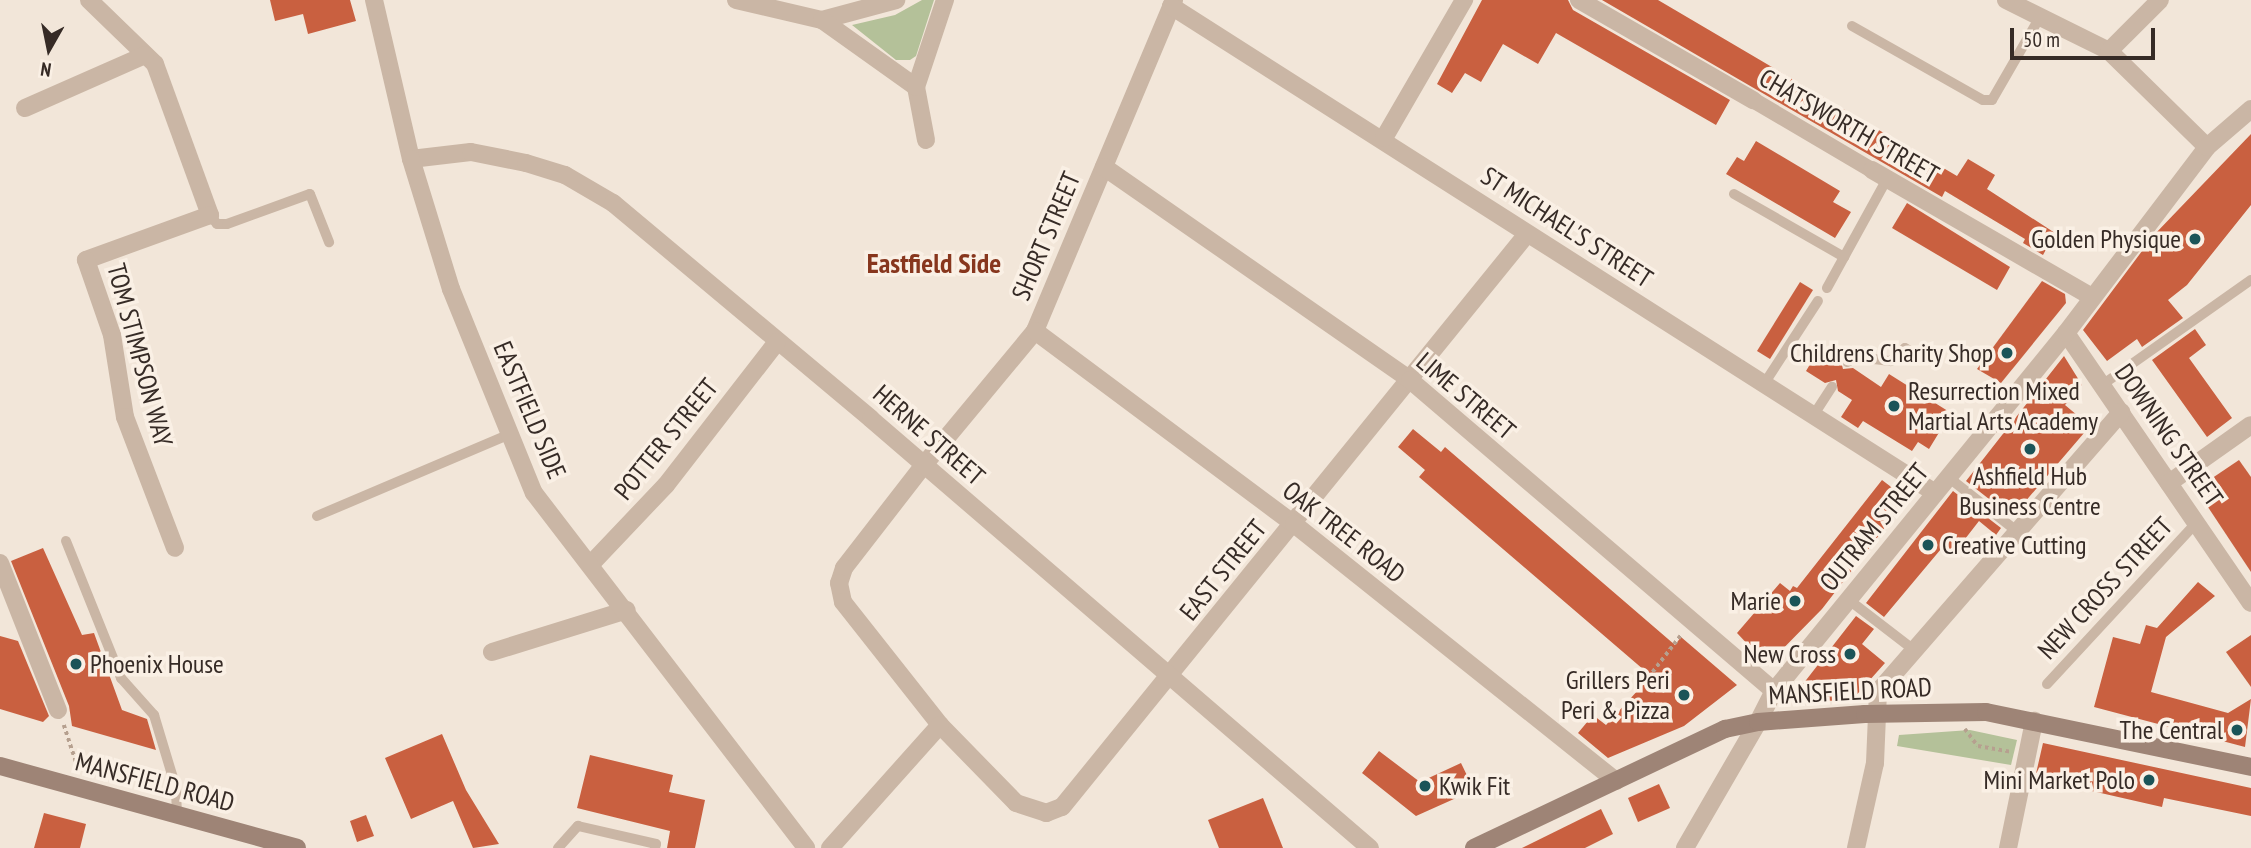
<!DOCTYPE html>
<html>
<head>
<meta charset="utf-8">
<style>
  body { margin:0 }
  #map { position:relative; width:2251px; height:848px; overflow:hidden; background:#f2e6d9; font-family:"PT Sans Narrow",sans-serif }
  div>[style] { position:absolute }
  .green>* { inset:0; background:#b4c199 }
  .building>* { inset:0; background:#c96040 }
  .path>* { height:3.5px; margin-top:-1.75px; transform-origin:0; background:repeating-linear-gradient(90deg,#b6a08f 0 3.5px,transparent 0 7px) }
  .service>* { height:10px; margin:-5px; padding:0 5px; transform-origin:5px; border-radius:5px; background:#cab6a5 }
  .pedestrian>* { height:16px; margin:-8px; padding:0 8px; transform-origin:8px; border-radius:8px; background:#cab6a5 }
  .minor>* { height:18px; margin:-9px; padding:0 9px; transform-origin:9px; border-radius:9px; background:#cab6a5 }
  .tertiary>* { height:18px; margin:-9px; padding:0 9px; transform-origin:9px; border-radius:9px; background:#cab6a5 }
  .secondary>* { height:18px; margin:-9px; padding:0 9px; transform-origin:9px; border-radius:9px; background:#9e8476 }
  .dots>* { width:19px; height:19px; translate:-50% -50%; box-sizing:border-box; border:4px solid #faf0e5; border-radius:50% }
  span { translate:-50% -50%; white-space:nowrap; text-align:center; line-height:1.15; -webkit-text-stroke:7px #faf0e5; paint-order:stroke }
  .street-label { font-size:26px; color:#362b26 }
  .poi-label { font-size:26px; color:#362b26 }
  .right { translate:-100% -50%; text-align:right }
  .left { translate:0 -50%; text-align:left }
  .neighbourhood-label { font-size:28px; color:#87361d; font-weight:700 }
  .north { position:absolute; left:14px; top:14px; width:70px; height:70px; -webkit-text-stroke:5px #faf0e5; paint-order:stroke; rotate:189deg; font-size:19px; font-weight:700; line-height:28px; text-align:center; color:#362b26 }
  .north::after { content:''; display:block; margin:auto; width:24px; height:32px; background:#362b26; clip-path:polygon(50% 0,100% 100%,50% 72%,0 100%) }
  .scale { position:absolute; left:2010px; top:28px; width:145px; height:32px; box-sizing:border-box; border:4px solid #362b26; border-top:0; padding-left:9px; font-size:21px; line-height:24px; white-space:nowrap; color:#362b26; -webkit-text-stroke:5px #faf0e5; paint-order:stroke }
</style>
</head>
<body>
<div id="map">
  <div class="green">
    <div style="clip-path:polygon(922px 0,934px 0,916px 56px,910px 60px,896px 60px,852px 25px,895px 15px)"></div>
    <div style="clip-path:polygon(1970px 730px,2017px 740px,2011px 765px,1897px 746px,1899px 735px)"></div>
  </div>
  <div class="building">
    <div style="clip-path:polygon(270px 0,350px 0,356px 21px,308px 34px,303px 14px,275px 21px)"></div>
    <div style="clip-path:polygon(1482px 0,1568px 0,1573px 10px,1730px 100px,1716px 125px,1556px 33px,1538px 64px,1503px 44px,1481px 82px,1465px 73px,1452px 93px,1437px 84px)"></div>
    <div style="clip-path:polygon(1602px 0,1658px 0,1957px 176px,1968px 159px,1995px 175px,1987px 189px,2055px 233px,2043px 255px,2023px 243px,2025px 239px,1945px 191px,1942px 197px)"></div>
    <div style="clip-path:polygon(2251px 134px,2251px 205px,2187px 285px,2168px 300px,2183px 318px,2142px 347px,2137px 339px,2107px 361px,2083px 330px,2154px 235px)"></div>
    <div style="clip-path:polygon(1756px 141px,1840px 191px,1833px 202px,1851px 212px,1835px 238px,1726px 174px,1737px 157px,1744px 161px)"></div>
    <div style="clip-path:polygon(1907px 203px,2010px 267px,1997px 290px,1892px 228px)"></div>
    <div style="clip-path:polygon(2042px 281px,2065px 294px,2066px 303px,2001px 383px,1977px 369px)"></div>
    <div style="clip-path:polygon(1800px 282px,1813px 290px,1770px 359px,1757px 351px)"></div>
    <div style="clip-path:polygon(2195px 329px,2206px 345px,2189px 358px,2232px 418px,2207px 437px,2152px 360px)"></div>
    <div style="clip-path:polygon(1821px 346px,1840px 358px,1843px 369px,1853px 368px,1881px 387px,1889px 374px,1951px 413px,1929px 449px,1918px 442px,1912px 451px,1863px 421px,1858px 428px,1841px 417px,1852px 400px,1838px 391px,1836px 380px,1825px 383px,1806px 371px)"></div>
    <div style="clip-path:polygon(2064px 356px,2082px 385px,2065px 405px,2090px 426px,2012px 517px,1966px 481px)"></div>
    <div style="clip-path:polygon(1413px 429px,1441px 452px,1445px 447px,1675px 645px,1681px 637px,1737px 685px,1684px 726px,1608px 758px,1578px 733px,1593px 715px,1606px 725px,1651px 676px,1419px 477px,1425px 470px,1398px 447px)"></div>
    <div style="clip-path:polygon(2239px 460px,2251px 477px,2251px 572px,2196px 489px)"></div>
    <div style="clip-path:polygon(1882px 480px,1907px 499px,1822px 609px,1767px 665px,1737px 633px,1780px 583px,1790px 591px,1793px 586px,1797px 588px)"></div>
    <div style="clip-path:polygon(1953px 491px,2001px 528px,1996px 535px,1979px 521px,1951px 557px,1941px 549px,1884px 617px,1866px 603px)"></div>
    <div style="clip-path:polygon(43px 548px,82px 635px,94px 633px,122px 710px,147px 719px,156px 750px,72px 726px,69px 706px,11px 561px)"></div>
    <div style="clip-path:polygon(2198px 582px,2215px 596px,2166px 637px,2151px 692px,2228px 713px,2251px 699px,2245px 747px,2094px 707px,2113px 637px,2140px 644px,2146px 625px,2157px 628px)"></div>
    <div style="clip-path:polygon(1856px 616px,1874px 629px,1862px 644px,1885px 663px,1852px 700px,1789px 702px)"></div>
    <div style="clip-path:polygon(2251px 635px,2251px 687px,2226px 652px)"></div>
    <div style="clip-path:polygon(0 636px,18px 641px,49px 716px,43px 722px,0 709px)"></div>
    <div style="clip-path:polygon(442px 734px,466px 790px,499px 844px,473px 848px,453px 801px,411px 819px,385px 758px)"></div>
    <div style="clip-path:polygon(2043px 743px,2251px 788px,2251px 816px,2164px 798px,2162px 807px,2035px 778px)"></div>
    <div style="clip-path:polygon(1379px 751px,1420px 782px,1461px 763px,1474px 790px,1416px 816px,1362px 773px)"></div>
    <div style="clip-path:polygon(590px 755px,673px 775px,669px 792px,705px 800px,695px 848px,667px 848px,670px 831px,577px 808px)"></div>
    <div style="clip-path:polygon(1659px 784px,1670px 808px,1638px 822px,1628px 798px)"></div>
    <div style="clip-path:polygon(1263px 798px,1283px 848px,1219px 848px,1208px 820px)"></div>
    <div style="clip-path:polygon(1601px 809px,1613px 834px,1585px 848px,1522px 848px)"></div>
    <div style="clip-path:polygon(44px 813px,86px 824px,80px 848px,34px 848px)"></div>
    <div style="clip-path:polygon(366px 815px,374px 836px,357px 842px,350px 821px)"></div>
  </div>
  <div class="path">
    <div style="left:1644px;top:683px;width:61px;rotate:-52.4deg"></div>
    <div style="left:64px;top:725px;width:48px;rotate:71.9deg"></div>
    <div style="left:1965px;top:729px;width:21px;rotate:53deg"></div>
    <div style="left:1978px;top:746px;width:34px;rotate:10deg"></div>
  </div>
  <div class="service">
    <div style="left:1852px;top:26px;width:150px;rotate:29.5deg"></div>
    <div style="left:1983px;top:100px;width:9px"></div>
    <div style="left:1992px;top:100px;width:96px;rotate:-60deg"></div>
    <div style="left:1734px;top:194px;width:127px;rotate:29.8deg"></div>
    <div style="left:210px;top:215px;width:11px;rotate:52deg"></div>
    <div style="left:217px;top:224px;width:10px"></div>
    <div style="left:227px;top:224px;width:88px;rotate:-19.9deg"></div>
    <div style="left:310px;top:194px;width:52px;rotate:68.4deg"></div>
    <div style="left:1827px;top:288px;width:124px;rotate:-61.2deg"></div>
    <div style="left:1847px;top:362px;width:11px;rotate:-27deg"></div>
    <div style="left:1857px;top:357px;width:34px;rotate:7deg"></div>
    <div style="left:1891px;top:361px;width:19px;rotate:-43deg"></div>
    <div style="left:1905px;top:348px;width:20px;rotate:30deg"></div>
    <div style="left:1764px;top:384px;width:99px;rotate:-57deg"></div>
    <div style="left:2102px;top:385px;width:182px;rotate:-35.2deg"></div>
    <div style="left:1813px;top:416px;width:35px;rotate:-57deg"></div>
    <div style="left:1948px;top:477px;width:89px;rotate:38.2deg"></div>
    <div style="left:317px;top:516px;width:210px;rotate:-23deg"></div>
    <div style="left:66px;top:541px;width:148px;rotate:68.1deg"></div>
    <div style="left:121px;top:678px;width:50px;rotate:48.3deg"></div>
    <div style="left:154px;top:715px;width:76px;rotate:73.2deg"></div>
    <div style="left:176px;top:788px;width:27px;rotate:88deg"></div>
    <div style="left:1849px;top:600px;width:82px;rotate:37.6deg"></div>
    <div style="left:2047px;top:684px;width:221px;rotate:-47.2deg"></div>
    <div style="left:558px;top:848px;width:30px;rotate:-48deg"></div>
    <div style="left:578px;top:826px;width:80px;rotate:13deg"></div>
    <div style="left:656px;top:844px;width:4px;rotate:104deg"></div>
  </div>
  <div class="pedestrian">
    <div style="left:1753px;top:100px;width:138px;rotate:30.5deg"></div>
  </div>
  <div class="minor">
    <div style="left:89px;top:0;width:92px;rotate:44.1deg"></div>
    <div style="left:155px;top:64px;width:161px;rotate:70deg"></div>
    <div style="left:210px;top:215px;width:132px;rotate:160.1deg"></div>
    <div style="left:86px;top:260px;width:79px;rotate:70.9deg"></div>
    <div style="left:112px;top:335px;width:83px;rotate:81deg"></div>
    <div style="left:125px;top:417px;width:140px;rotate:69.1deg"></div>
    <div style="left:736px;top:0;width:88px;rotate:13.1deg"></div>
    <div style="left:822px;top:20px;width:77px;rotate:-15.1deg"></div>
    <div style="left:1174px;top:0;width:359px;rotate:112.8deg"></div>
    <div style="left:1035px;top:331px;width:175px;rotate:129.7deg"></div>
    <div style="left:923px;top:466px;width:129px;rotate:127.8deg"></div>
    <div style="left:844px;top:568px;width:16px;rotate:108deg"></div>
    <div style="left:839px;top:583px;width:19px;rotate:78deg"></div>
    <div style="left:843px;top:602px;width:157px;rotate:51.7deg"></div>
    <div style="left:940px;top:725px;width:109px;rotate:45.7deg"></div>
    <div style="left:1016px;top:803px;width:32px;rotate:18deg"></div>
    <div style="left:1046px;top:813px;width:17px;rotate:-21deg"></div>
    <div style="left:1062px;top:807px;width:738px;rotate:-50.94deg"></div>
    <div style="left:1579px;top:0;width:201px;rotate:29.9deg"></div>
    <div style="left:2006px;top:0;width:115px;rotate:26.3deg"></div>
    <div style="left:2109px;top:51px;width:137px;rotate:44.4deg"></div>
    <div style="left:1171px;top:6px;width:906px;rotate:32.51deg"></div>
    <div style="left:822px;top:20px;width:115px;rotate:35.5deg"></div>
    <div style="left:2109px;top:51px;width:72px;rotate:-45deg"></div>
    <div style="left:25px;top:108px;width:131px;rotate:-23.8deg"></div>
    <div style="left:1384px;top:138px;width:160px;rotate:-59.9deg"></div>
    <div style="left:926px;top:140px;width:54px;rotate:-100.7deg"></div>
    <div style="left:916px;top:87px;width:92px;rotate:-71.6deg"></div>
    <div style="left:411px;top:159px;width:60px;rotate:-6.7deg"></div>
    <div style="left:471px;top:152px;width:56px;rotate:11.3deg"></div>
    <div style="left:526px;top:163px;width:41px;rotate:17.1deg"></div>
    <div style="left:565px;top:175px;width:56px;rotate:30.3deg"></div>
    <div style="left:613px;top:203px;width:336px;rotate:39.9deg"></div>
    <div style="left:871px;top:419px;width:658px;rotate:40.69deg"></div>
    <div style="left:1104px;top:167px;width:373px;rotate:34.8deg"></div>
    <div style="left:1410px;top:380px;width:479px;rotate:40.5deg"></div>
    <div style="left:1872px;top:170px;width:254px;rotate:30deg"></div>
    <div style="left:1035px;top:331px;width:323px;rotate:36.7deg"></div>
    <div style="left:1294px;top:524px;width:412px;rotate:38.6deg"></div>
    <div style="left:2066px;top:333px;width:327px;rotate:55.6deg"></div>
    <div style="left:2169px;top:483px;width:100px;rotate:-35.3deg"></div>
    <div style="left:0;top:563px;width:158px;rotate:68.5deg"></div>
    <div style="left:590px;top:565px;width:110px;rotate:-46.5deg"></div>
    <div style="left:666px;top:485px;width:181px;rotate:-52.2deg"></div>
    <div style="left:492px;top:652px;width:141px;rotate:-17.3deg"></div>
    <div style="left:1758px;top:722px;width:35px;rotate:-63deg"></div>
    <div style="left:1774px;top:691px;width:462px;rotate:-50.8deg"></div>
    <div style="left:2066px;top:333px;width:233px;rotate:-52.8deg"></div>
    <div style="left:2207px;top:147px;width:58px;rotate:-40.8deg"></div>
    <div style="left:830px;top:848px;width:165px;rotate:-48.2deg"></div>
    <div style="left:1856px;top:848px;width:87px;rotate:-77.4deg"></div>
    <div style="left:1875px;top:763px;width:71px;rotate:-87.6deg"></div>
    <div style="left:1878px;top:692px;width:371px;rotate:-49deg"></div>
    <div style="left:2008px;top:848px;width:130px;rotate:-78.4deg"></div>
  </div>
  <div class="tertiary">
    <div style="left:374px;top:0;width:163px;rotate:76.9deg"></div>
    <div style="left:411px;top:159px;width:136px;rotate:72.9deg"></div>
    <div style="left:451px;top:289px;width:220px;rotate:67.9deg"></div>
    <div style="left:534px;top:493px;width:447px;rotate:52.5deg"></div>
    <div style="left:1685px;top:848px;width:146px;rotate:-59.9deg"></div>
  </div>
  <div class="secondary">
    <div style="left:0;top:766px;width:308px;rotate:15.4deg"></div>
    <div style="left:1474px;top:848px;width:278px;rotate:-25.4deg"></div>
    <div style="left:1725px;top:729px;width:34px;rotate:-12deg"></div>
    <div style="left:1758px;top:722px;width:107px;rotate:-4.3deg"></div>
    <div style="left:1865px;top:714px;width:121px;rotate:-0.9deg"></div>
    <div style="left:1986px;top:712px;width:271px;rotate:11.7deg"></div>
  </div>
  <div class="dots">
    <div style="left:2195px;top:239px;background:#1b5458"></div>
    <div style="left:2007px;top:353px;background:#1b5458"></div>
    <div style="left:1894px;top:406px;background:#1b5458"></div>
    <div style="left:2030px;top:449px;background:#1b5458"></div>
    <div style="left:1928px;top:545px;background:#1b5458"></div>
    <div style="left:1795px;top:601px;background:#1b5458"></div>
    <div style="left:1850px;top:654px;background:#1b5458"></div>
    <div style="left:76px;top:664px;background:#1b5458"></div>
    <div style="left:1684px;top:695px;background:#1b5458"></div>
    <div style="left:2237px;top:730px;background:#1b5458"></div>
    <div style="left:2149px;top:780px;background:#1b5458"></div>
    <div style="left:1425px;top:786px;background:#1b5458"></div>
  </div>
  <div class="street-label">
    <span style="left:1849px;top:126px;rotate:30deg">CHATSWORTH STREET</span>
    <span style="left:1567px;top:227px;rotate:33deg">ST MICHAEL'S STREET</span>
    <span style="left:1046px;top:236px;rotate:-67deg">SHORT STREET</span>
    <span style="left:140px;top:355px;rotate:75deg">TOM STIMPSON WAY</span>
    <span style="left:1466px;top:396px;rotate:40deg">LIME STREET</span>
    <span style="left:530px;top:410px;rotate:67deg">EASTFIELD SIDE</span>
    <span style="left:929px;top:435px;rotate:41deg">HERNE STREET</span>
    <span style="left:2169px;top:435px;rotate:55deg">DOWNING STREET</span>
    <span style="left:666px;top:439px;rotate:-51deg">POTTER STREET</span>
    <span style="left:1874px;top:527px;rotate:-51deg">OUTRAM STREET</span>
    <span style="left:1344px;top:532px;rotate:38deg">OAK TREE ROAD</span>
    <span style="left:1223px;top:570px;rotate:-51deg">EAST STREET</span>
    <span style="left:2105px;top:588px;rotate:-47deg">NEW CROSS STREET</span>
    <span style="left:1850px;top:691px;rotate:-3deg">MANSFIELD ROAD</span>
    <span style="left:155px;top:782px;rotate:15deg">MANSFIELD ROAD</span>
  </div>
  <div class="poi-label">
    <span class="right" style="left:2181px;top:239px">Golden Physique</span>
    <span class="right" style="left:1993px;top:353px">Childrens Charity Shop</span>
    <span class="left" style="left:1908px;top:406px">Resurrection Mixed<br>Martial Arts Academy</span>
    <span style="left:2030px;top:491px">Ashfield Hub<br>Business Centre</span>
    <span class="left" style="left:1942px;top:545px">Creative Cutting</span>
    <span class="right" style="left:1781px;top:601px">Marie</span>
    <span class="right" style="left:1836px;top:654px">New Cross</span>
    <span class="left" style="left:90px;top:664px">Phoenix House</span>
    <span class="right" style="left:1670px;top:695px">Grillers Peri<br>Peri &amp; Pizza</span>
    <span class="right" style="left:2223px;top:730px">The Central</span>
    <span class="right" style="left:2135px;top:780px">Mini Market Polo</span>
    <span class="left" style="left:1439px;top:786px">Kwik Fit</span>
  </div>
  <div class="neighbourhood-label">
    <span style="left:934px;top:263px">Eastfield Side</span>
  </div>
  <div class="north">N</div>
  <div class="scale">50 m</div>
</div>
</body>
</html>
